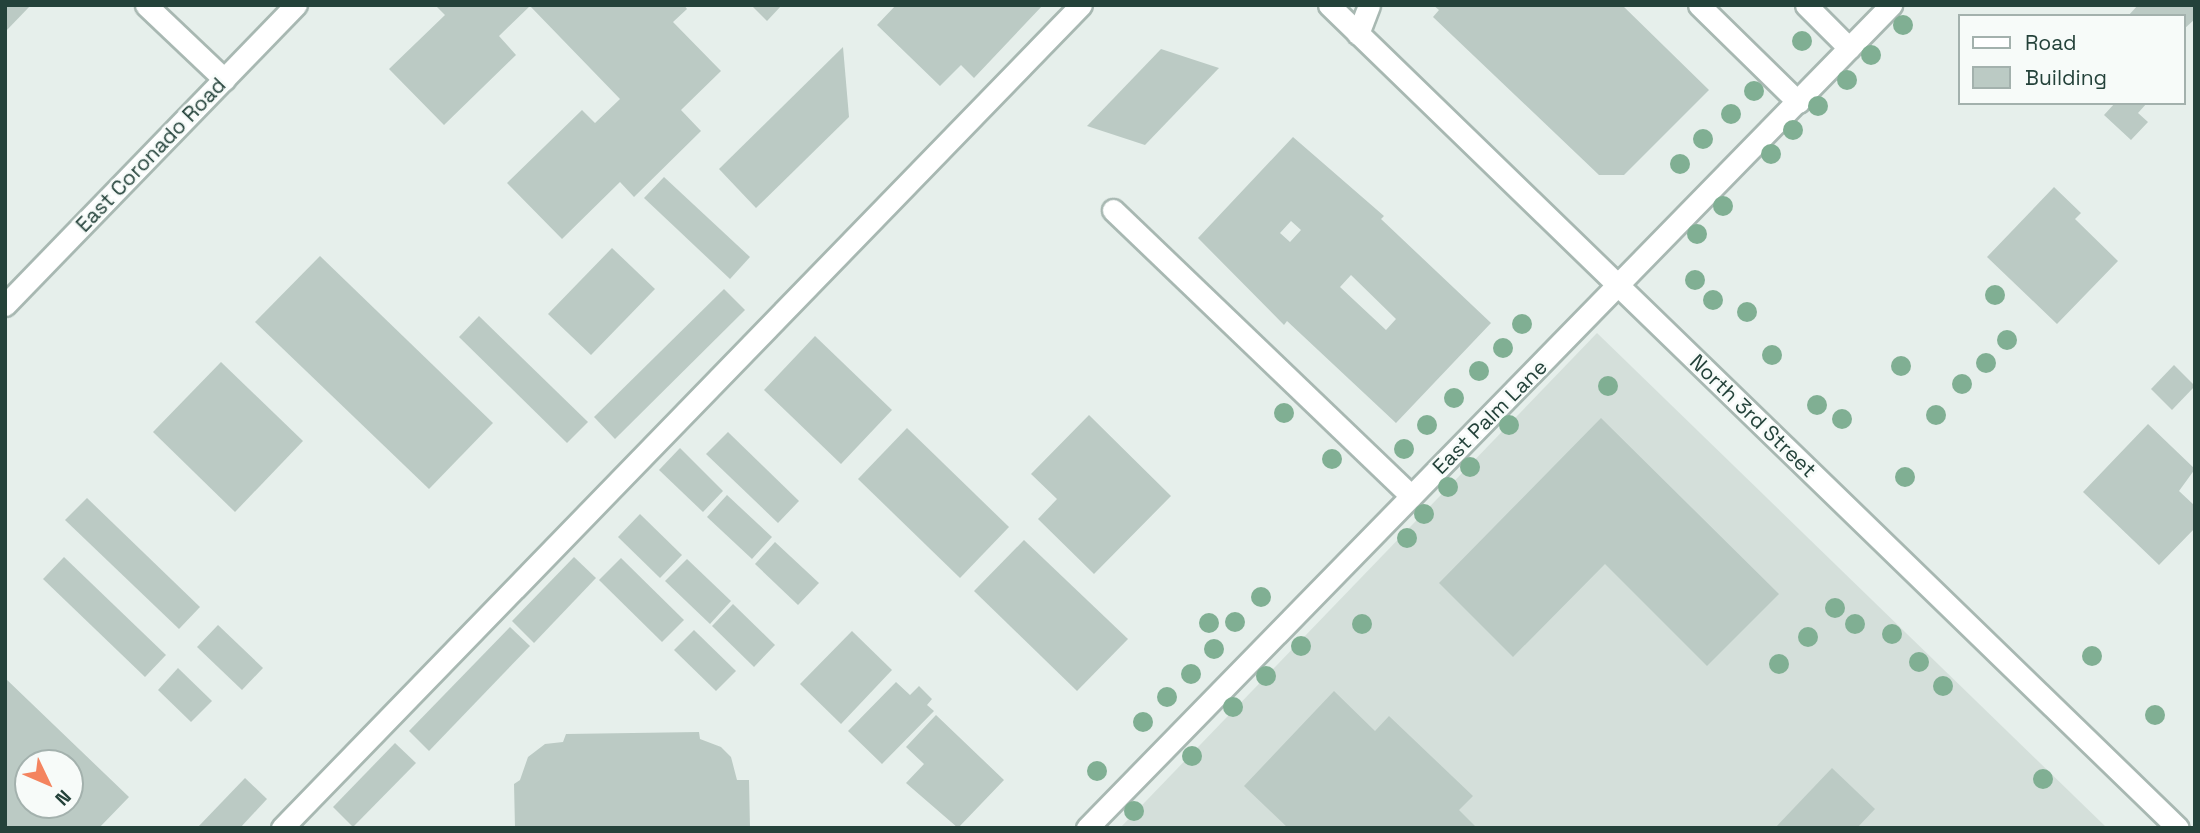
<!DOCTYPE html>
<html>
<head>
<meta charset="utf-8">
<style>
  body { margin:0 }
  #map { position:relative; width:2200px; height:833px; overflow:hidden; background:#e6efeb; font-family:"Space Grotesk",sans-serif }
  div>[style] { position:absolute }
  .built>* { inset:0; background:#d4dfda }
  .building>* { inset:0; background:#bbcac4 }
  .roads { filter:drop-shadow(2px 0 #a8b8b2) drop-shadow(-2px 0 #a8b8b2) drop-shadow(0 2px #a8b8b2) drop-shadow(0 -2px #a8b8b2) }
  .lane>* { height:21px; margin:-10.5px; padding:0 10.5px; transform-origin:10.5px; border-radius:10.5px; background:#fff }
  .street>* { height:21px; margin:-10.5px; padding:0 10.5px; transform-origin:10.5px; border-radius:10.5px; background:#fff }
  .secondary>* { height:21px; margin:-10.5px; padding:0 10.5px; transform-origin:10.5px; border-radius:10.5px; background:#fff }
  .trees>* { width:20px; height:20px; margin:-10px; border-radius:50%; background:#80af93 }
  span { translate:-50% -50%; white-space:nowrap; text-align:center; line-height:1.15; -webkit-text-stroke:5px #f7fbf9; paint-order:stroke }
  .street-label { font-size:21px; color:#24423a }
  .frame { position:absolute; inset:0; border:7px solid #24423a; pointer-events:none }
  .legend { position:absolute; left:1958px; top:14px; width:228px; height:91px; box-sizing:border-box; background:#f7fbf9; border:2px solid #a3b1ad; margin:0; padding:9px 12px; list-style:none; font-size:21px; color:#24423a }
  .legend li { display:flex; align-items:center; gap:14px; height:35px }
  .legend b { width:35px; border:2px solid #a3b1ad }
  .north { position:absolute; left:14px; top:749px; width:70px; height:70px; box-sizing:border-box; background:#f7fbf9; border:2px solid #a3b1ad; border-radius:50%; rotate:134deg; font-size:19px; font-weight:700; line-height:28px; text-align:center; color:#24423a }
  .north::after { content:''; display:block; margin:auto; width:24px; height:32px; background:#f4845f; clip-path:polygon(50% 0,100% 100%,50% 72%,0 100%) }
</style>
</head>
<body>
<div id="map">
  <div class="built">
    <div style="clip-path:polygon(1597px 333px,2107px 828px,1120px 828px)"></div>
  </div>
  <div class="building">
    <div style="clip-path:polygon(5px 5px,31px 5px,5px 32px)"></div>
    <div style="clip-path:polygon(435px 5px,684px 5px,687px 9px,673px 22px,721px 71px,681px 110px,701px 131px,634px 197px,620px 182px,562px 239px,507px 183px,582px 110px,595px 123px,620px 99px,530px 6px,499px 36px,516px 55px,444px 125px,389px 69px,445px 15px)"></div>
    <div style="clip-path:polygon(751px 5px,782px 5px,767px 21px)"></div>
    <div style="clip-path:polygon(896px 5px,1043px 5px,974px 78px,961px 65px,940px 86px,877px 25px)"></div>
    <div style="clip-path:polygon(1433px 5px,1622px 5px,1709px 90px,1624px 175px,1599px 175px,1433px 17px,1439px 10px)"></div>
    <div style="clip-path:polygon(2138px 5px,2195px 5px,2195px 19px,2184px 29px,2184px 16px,2128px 16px)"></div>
    <div style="clip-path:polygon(843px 47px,849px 117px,756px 208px,719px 169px)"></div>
    <div style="clip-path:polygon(1161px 49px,1219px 68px,1145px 145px,1087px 126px)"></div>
    <div style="clip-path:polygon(2115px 103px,2147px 103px,2138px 113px,2148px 122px,2131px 140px,2104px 115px)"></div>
    <div style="clip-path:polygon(evenodd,1293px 137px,1384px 216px,1381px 219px,1491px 323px,1396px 423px,1287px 321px,1284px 325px,1198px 238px,1293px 137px,1291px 221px,1301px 230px,1290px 242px,1280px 233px,1291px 221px,1293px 137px,1351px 275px,1396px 319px,1386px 330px,1340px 287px,1351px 275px)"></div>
    <div style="clip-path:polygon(664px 177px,750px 257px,730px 279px,644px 198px)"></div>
    <div style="clip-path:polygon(2054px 187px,2081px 213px,2075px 219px,2118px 261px,2057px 324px,1987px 257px)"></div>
    <div style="clip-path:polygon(612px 248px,655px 289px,591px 355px,548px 314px)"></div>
    <div style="clip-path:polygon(320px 256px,493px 423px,429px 489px,255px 322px)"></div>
    <div style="clip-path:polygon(724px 289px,745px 310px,615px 439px,594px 417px)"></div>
    <div style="clip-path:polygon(479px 316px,588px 422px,567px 443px,459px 337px)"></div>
    <div style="clip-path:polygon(815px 336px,892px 410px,841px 464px,764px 390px)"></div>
    <div style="clip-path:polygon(221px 362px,303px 441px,235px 512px,153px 432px)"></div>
    <div style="clip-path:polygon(2174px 365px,2195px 386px,2172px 410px,2151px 389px)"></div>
    <div style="clip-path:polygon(1089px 415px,1171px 496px,1094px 574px,1038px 519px,1057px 499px,1031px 474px)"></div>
    <div style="clip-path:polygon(1601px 418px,1779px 594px,1707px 666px,1605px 564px,1513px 657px,1439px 583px)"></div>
    <div style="clip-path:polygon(2148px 424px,2195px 469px,2179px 491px,2195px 506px,2195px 528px,2159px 565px,2083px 492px)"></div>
    <div style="clip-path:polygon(907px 428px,1009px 527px,960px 578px,858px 479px)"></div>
    <div style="clip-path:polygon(728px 432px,799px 501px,778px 523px,706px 454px)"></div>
    <div style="clip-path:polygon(680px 448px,723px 491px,703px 512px,659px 470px)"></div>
    <div style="clip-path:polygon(727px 495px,772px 537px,752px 559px,707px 517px)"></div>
    <div style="clip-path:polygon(87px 498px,200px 607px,179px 629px,65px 520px)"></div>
    <div style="clip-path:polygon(640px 514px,682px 555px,660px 578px,618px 537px)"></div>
    <div style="clip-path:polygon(1024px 540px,1128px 639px,1077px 691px,974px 591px)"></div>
    <div style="clip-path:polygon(775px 542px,819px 583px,798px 605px,755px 564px)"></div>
    <div style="clip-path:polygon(64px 557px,166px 655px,145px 677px,43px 579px)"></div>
    <div style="clip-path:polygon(574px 557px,596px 578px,534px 643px,512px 621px)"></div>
    <div style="clip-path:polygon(621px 558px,684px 620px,662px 642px,599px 580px)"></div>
    <div style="clip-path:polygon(687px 559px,731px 601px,710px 624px,665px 581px)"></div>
    <div style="clip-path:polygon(733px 604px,775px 645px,754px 667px,712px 626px)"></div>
    <div style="clip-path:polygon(218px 625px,263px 668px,242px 690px,197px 647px)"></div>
    <div style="clip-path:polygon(510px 627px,530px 646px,429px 751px,409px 731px)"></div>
    <div style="clip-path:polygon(694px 630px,736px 671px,716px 691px,674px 650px)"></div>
    <div style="clip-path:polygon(852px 631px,892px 670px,841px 724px,800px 684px)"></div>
    <div style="clip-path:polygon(178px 668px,212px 701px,191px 722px,158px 690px)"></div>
    <div style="clip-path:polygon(evenodd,5px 678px,129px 797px,99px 828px,5px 828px,5px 678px,28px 763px,70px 763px,70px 805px,28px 805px,28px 763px)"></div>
    <div style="clip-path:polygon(896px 682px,910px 695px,919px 686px,932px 699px,927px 705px,934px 711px,882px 764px,848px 731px)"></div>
    <div style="clip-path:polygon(1334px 691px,1375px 731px,1389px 716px,1473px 796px,1459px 810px,1477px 828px,1288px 828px,1244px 786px)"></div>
    <div style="clip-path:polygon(936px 715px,1004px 780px,958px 828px,906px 783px,924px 764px,906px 747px)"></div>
    <div style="clip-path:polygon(699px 732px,700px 739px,721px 747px,731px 757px,737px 780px,749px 780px,750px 828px,515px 828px,514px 784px,520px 780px,528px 757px,545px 744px,563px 742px,566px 734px)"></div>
    <div style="clip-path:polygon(395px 743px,416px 763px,353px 827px,333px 807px)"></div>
    <div style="clip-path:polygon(1832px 768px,1875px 809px,1857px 828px,1775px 828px)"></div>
    <div style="clip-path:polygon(245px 778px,267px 799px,240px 828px,197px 828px)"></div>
  </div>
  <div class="roads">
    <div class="lane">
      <div style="left:146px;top:5px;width:108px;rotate:43.5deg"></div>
      <div style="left:1699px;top:5px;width:139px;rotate:44.4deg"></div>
      <div style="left:1806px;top:5px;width:61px;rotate:45deg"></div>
      <div style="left:1358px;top:34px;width:31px;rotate:-69deg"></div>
      <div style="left:1113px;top:210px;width:413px;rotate:43.8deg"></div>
      <div style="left:282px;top:828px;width:1147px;rotate:-45.85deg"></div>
    </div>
    <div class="street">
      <div style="left:5px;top:305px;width:418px;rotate:-45.9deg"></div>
      <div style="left:1087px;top:828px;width:1151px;rotate:-45.67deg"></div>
    </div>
    <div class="secondary">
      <div style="left:1329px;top:5px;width:1182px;rotate:44.11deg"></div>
    </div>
  </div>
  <div class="trees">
    <div style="left:1903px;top:25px"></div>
    <div style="left:1802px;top:41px"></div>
    <div style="left:1871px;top:55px"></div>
    <div style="left:1847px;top:80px"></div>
    <div style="left:1754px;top:91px"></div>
    <div style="left:1818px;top:106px"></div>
    <div style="left:1731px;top:114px"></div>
    <div style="left:1793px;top:130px"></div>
    <div style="left:1703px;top:139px"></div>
    <div style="left:1771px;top:154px"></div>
    <div style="left:1680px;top:164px"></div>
    <div style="left:1723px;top:206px"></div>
    <div style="left:1697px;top:234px"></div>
    <div style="left:1695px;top:280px"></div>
    <div style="left:1995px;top:295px"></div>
    <div style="left:1713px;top:300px"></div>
    <div style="left:1747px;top:312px"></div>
    <div style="left:1522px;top:324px"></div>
    <div style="left:2007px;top:340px"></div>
    <div style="left:1503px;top:348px"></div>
    <div style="left:1772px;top:355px"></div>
    <div style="left:1986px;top:363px"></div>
    <div style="left:1901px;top:366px"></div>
    <div style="left:1479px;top:371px"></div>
    <div style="left:1962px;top:384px"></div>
    <div style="left:1608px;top:386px"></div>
    <div style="left:1454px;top:398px"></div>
    <div style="left:1817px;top:405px"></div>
    <div style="left:1284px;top:413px"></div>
    <div style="left:1936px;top:415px"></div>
    <div style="left:1842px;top:419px"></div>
    <div style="left:1427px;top:425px"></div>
    <div style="left:1509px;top:425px"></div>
    <div style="left:1404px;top:449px"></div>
    <div style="left:1332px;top:459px"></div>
    <div style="left:1470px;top:467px"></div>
    <div style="left:1905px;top:477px"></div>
    <div style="left:1448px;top:487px"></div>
    <div style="left:1424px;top:514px"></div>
    <div style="left:1407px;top:538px"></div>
    <div style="left:1261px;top:597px"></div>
    <div style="left:1835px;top:608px"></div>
    <div style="left:1235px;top:622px"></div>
    <div style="left:1209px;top:623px"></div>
    <div style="left:1362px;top:624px"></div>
    <div style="left:1855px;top:624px"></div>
    <div style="left:1892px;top:634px"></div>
    <div style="left:1808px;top:637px"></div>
    <div style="left:1301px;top:646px"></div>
    <div style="left:1214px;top:649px"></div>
    <div style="left:2092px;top:656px"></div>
    <div style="left:1919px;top:662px"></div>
    <div style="left:1779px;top:664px"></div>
    <div style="left:1191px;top:674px"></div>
    <div style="left:1266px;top:676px"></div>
    <div style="left:1943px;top:686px"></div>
    <div style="left:1167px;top:697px"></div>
    <div style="left:1233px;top:707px"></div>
    <div style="left:2155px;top:715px"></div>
    <div style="left:1143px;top:722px"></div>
    <div style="left:1192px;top:756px"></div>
    <div style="left:1097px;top:771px"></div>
    <div style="left:2043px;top:779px"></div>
    <div style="left:1134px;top:811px"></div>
  </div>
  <div class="street-label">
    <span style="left:151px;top:155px;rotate:-46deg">East Coronado Road</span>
    <span style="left:1753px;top:416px;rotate:44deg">North 3rd Street</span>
    <span style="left:1490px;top:417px;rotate:-45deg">East Palm Lane</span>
  </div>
  <div class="frame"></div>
  <ul class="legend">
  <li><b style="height:9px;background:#fff"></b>Road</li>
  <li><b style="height:19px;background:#bbcac4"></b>Building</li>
  </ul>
  <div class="north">N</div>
</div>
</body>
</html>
